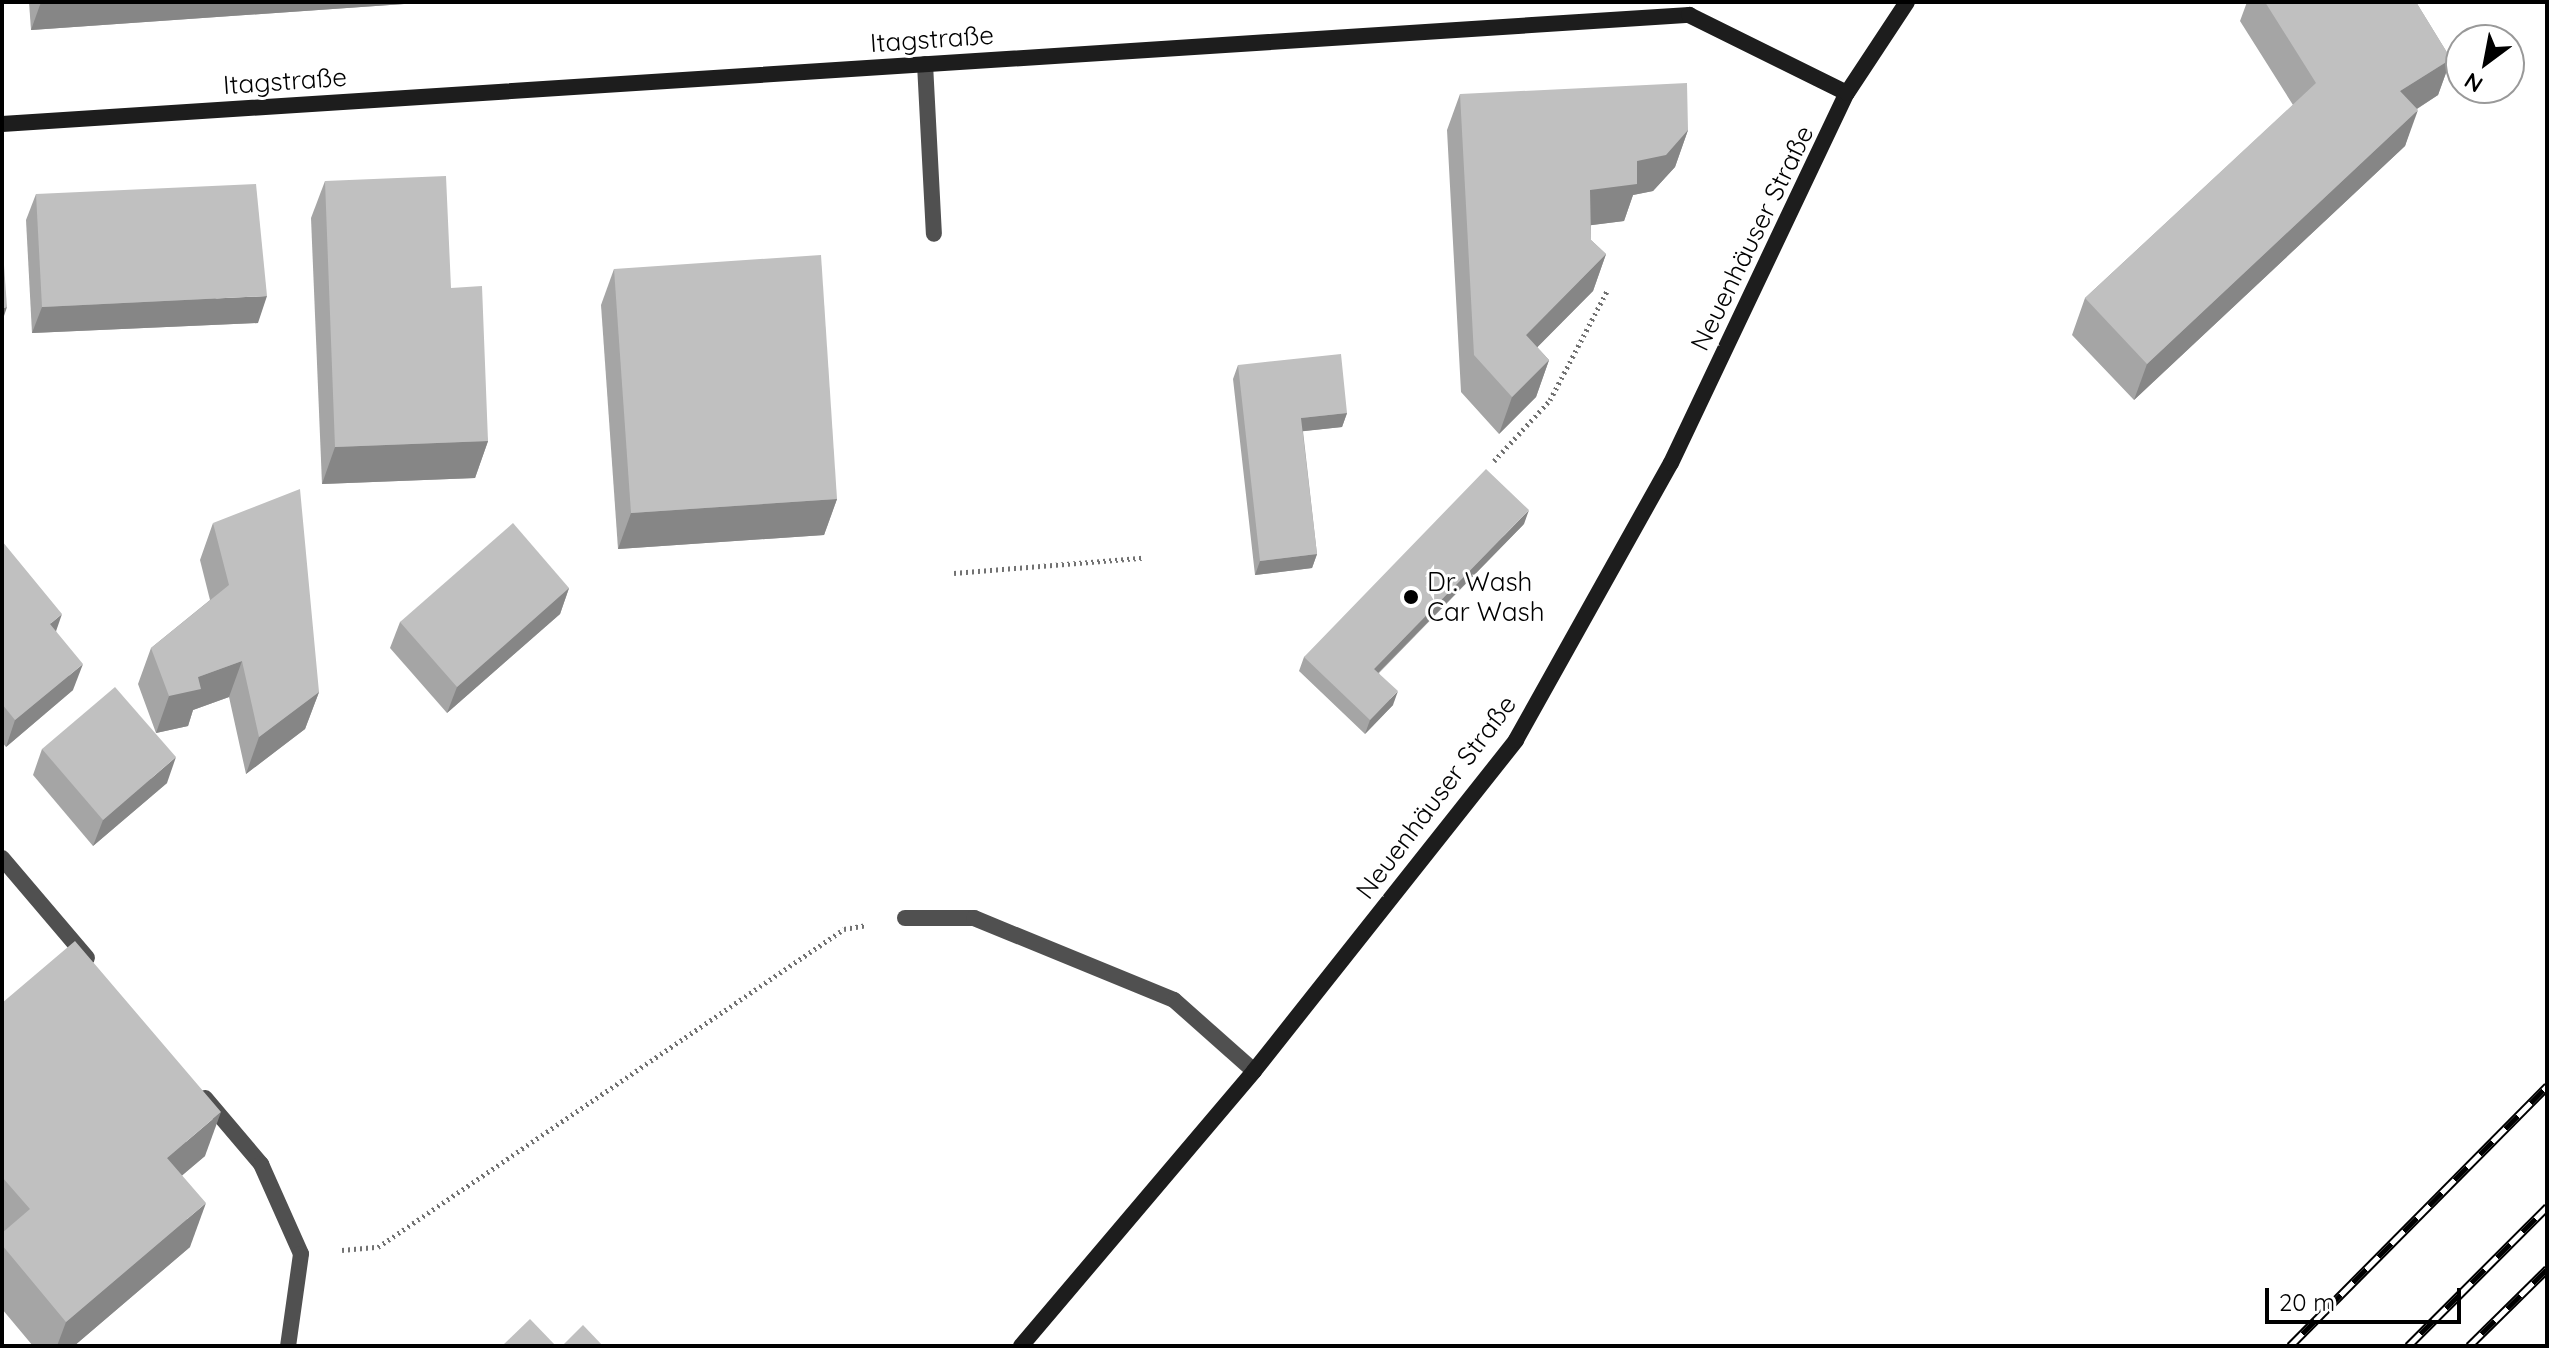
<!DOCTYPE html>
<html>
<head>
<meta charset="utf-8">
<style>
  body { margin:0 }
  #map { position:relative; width:2549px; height:1348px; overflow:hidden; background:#fff; font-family:Quicksand,sans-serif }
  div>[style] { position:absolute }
  .path>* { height:5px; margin-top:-2.5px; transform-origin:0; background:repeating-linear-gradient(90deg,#727272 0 2px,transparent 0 6px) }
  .lane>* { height:16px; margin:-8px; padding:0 8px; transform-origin:8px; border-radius:8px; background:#505050 }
  .street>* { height:16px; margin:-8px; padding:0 8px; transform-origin:8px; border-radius:8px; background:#505050 }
  .secondary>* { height:16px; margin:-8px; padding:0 8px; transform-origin:8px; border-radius:8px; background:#1d1d1d }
  .rail>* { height:9px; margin-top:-4.5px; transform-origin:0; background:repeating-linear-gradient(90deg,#fff 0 18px,#000 0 36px); box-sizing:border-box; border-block:2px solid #000 }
  .wall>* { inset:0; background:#a5a5a5 }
  .shaded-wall>* { inset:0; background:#868686 }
  .building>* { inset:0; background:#c0c0c0 }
  .dots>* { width:22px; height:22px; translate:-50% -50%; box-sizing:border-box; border:4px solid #fff; border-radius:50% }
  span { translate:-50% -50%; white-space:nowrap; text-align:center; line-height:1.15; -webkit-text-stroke:6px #fff; paint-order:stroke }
  .street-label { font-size:26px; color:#000 }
  .poi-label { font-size:26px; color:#000 }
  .left { translate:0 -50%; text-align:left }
  .frame { position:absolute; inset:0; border:4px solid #000; pointer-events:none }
  .north { position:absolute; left:2445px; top:24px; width:80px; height:80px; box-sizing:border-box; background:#fff; border:2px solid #999; border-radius:50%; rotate:212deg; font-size:22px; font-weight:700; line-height:32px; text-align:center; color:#000 }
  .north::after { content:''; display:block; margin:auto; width:28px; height:36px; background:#000; clip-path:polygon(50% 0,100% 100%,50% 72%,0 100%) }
  .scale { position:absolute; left:2265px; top:1288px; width:196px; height:36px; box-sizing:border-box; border:4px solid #000; border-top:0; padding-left:10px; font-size:24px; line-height:28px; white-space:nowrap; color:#000; -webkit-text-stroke:6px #fff; paint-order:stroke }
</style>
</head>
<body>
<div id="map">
  <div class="path">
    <div style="left:1494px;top:461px;width:83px;rotate:-47.4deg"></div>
    <div style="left:1550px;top:400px;width:125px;rotate:-62.4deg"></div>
    <div style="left:954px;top:573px;width:189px;rotate:-4.6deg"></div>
    <div style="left:342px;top:1250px;width:36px;rotate:-5deg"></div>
    <div style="left:378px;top:1247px;width:564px;rotate:-34.31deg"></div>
    <div style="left:844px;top:929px;width:22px;rotate:-10deg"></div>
  </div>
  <div class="lane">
    <div style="left:925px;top:64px;width:170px;rotate:87deg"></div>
    <div style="left:905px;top:918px;width:69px"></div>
    <div style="left:974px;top:918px;width:216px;rotate:22.3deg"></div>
    <div style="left:1174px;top:1000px;width:107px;rotate:41.6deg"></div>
  </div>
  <div class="street">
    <div style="left:2px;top:858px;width:131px;rotate:49.6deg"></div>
    <div style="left:205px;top:1098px;width:87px;rotate:49.7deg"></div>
    <div style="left:261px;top:1164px;width:98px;rotate:66deg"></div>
    <div style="left:301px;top:1254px;width:93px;rotate:98deg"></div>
  </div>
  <div class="secondary">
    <div style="left:2px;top:124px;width:1691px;rotate:-3.7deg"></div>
    <div style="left:1689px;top:15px;width:176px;rotate:26.3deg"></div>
    <div style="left:1021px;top:1346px;width:360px;rotate:-49.7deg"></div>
    <div style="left:1254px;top:1071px;width:422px;rotate:-51.6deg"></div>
    <div style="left:1516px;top:740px;width:317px;rotate:-60.8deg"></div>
    <div style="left:1671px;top:463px;width:410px;rotate:-64.6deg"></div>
    <div style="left:1847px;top:93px;width:109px;rotate:-56.6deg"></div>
  </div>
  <div class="rail">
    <div style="left:2290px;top:1346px;width:366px;rotate:-45.3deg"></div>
    <div style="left:2408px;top:1346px;width:197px;rotate:-45deg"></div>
    <div style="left:2469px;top:1346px;width:110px;rotate:-44.6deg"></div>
  </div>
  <div class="wall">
    <div style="clip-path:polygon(29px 2px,404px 2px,404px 4px,31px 30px)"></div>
    <div style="clip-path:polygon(2247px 2px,2416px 2px,2451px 59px,2438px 95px,2417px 109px,2405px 146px,2134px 400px,2072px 335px,2085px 298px,2293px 105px,2240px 21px)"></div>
    <div style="clip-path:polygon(1460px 94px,1688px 130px,1675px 167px,1653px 191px,1633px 195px,1624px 221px,1591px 225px,1591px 240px,1606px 254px,1593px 291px,1537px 347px,1549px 360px,1536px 397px,1499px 434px,1461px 392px,1447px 130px)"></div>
    <div style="clip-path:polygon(325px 181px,451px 288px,488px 441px,475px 478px,322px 484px,311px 218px)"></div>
    <div style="clip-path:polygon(36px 194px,258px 323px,32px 333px,26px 220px)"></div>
    <div style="clip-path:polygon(614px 269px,837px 499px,824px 535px,618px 549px,601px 305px)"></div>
    <div style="clip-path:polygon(1238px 365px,1347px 413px,1342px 427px,1303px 431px,1317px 554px,1312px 568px,1255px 575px,1233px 379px)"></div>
    <div style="clip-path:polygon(213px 523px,319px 692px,305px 729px,246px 774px,229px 697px,193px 710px,188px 726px,156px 733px,138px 684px,151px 648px,210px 600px,200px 560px)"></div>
    <div style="clip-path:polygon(1524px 524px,1379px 673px,1393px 705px,1365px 734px,1299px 671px,1304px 657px)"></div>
    <div style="clip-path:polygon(2px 541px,56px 631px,73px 690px,6px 747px,2px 742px)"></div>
    <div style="clip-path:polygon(569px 588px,560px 614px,447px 713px,390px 648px,400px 622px)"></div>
    <div style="clip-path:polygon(42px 749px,167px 783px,93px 846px,33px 775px)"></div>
    <div style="clip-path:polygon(2px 1003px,205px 1156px,182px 1175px,190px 1247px,74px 1346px,33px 1346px,2px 1309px)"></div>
  </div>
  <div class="shaded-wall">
    <div style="clip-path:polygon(41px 2px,404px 2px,404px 4px,31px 30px)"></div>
    <div style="clip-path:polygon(2451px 59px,2438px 95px,2387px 128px,2400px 91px)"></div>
    <div style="clip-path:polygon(2418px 110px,2405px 146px,2134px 400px,2147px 364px)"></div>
    <div style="clip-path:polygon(1688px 130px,1675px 167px,1653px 191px,1633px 195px,1624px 221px,1577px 227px,1590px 190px)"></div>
    <div style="clip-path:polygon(1606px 254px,1593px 291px,1513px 372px,1526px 335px)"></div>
    <div style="clip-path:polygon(267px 296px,258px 323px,32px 333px,42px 307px)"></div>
    <div style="clip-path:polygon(7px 307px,2px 322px,2px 308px)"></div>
    <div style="clip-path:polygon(1549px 360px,1536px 397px,1499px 434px,1512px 397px)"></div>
    <div style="clip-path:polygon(1347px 413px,1342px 427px,1296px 432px,1301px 418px)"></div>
    <div style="clip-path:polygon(488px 441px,475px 478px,322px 484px,335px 447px)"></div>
    <div style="clip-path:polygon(837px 499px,824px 535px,618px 549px,631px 513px)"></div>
    <div style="clip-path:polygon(1529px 510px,1524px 524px,1369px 682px,1374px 669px)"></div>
    <div style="clip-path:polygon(1317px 554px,1312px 568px,1255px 575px,1260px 561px)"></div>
    <div style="clip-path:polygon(569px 588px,560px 614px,447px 713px,457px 687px)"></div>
    <div style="clip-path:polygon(62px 614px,53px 640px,50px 624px)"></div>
    <div style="clip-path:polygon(242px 661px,229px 697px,193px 710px,188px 726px,156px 733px,169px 696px,198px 677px)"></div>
    <div style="clip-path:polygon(83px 664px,73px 690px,6px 747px,15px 720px)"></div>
    <div style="clip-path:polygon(1398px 691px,1393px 705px,1365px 734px,1370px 720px)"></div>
    <div style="clip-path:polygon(319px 692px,305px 729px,246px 774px,259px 737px)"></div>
    <div style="clip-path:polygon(176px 757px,167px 783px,93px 846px,103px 820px)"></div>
    <div style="clip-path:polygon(221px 1112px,205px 1156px,151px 1202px,167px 1158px)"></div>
    <div style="clip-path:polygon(206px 1203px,190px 1247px,74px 1346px,57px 1346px,66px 1322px)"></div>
  </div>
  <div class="building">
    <div style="clip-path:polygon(2265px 2px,2416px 2px,2451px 59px,2400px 91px,2418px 110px,2147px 364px,2085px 298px,2316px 83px)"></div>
    <div style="clip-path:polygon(1687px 83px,1688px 130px,1666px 155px,1637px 161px,1637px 184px,1590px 190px,1591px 240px,1606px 254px,1526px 335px,1549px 360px,1512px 397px,1474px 355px,1460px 94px)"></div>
    <div style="clip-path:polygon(446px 176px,451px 288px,482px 286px,488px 441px,335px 447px,325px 181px)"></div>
    <div style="clip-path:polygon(256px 184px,267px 296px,42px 307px,36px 194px)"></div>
    <div style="clip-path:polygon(2px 237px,7px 307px,2px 308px)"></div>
    <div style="clip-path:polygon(821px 255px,837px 499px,631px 513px,614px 269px)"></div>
    <div style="clip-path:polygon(1341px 354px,1347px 413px,1301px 418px,1317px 554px,1260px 561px,1238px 365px)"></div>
    <div style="clip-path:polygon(1486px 469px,1529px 510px,1374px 669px,1398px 691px,1370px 720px,1304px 657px)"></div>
    <div style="clip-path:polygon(300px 489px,319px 692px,259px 737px,242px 661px,198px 677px,201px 689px,169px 696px,151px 648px,229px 585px,213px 523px)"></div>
    <div style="clip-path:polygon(513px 523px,569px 588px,457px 687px,400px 622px)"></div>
    <div style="clip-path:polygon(2px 541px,62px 614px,50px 624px,83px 664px,15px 720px,2px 704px)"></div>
    <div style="clip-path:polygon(115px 687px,176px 757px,103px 820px,42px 749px)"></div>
    <div style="clip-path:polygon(75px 941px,221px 1112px,167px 1158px,206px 1203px,66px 1322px,2px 1245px,2px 1233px,30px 1209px,2px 1177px,2px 1003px)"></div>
    <div style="clip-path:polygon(530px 1319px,556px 1346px,502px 1346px)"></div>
    <div style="clip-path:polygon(583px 1325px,603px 1346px,562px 1346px)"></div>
  </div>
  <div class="dots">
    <div style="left:1411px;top:597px;background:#000"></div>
  </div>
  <div class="street-label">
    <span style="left:932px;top:39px;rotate:-4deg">Itagstraße</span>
    <span style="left:285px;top:81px;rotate:-4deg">Itagstraße</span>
    <span style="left:1752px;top:238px;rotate:-64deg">Neuenhäuser Straße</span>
    <span style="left:1436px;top:797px;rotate:-53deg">Neuenhäuser Straße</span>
  </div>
  <div class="poi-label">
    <span class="left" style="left:1427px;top:597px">Dr. Wash<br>Car Wash</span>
  </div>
  <div class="frame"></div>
  <div class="north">N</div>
  <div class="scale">20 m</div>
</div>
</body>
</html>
